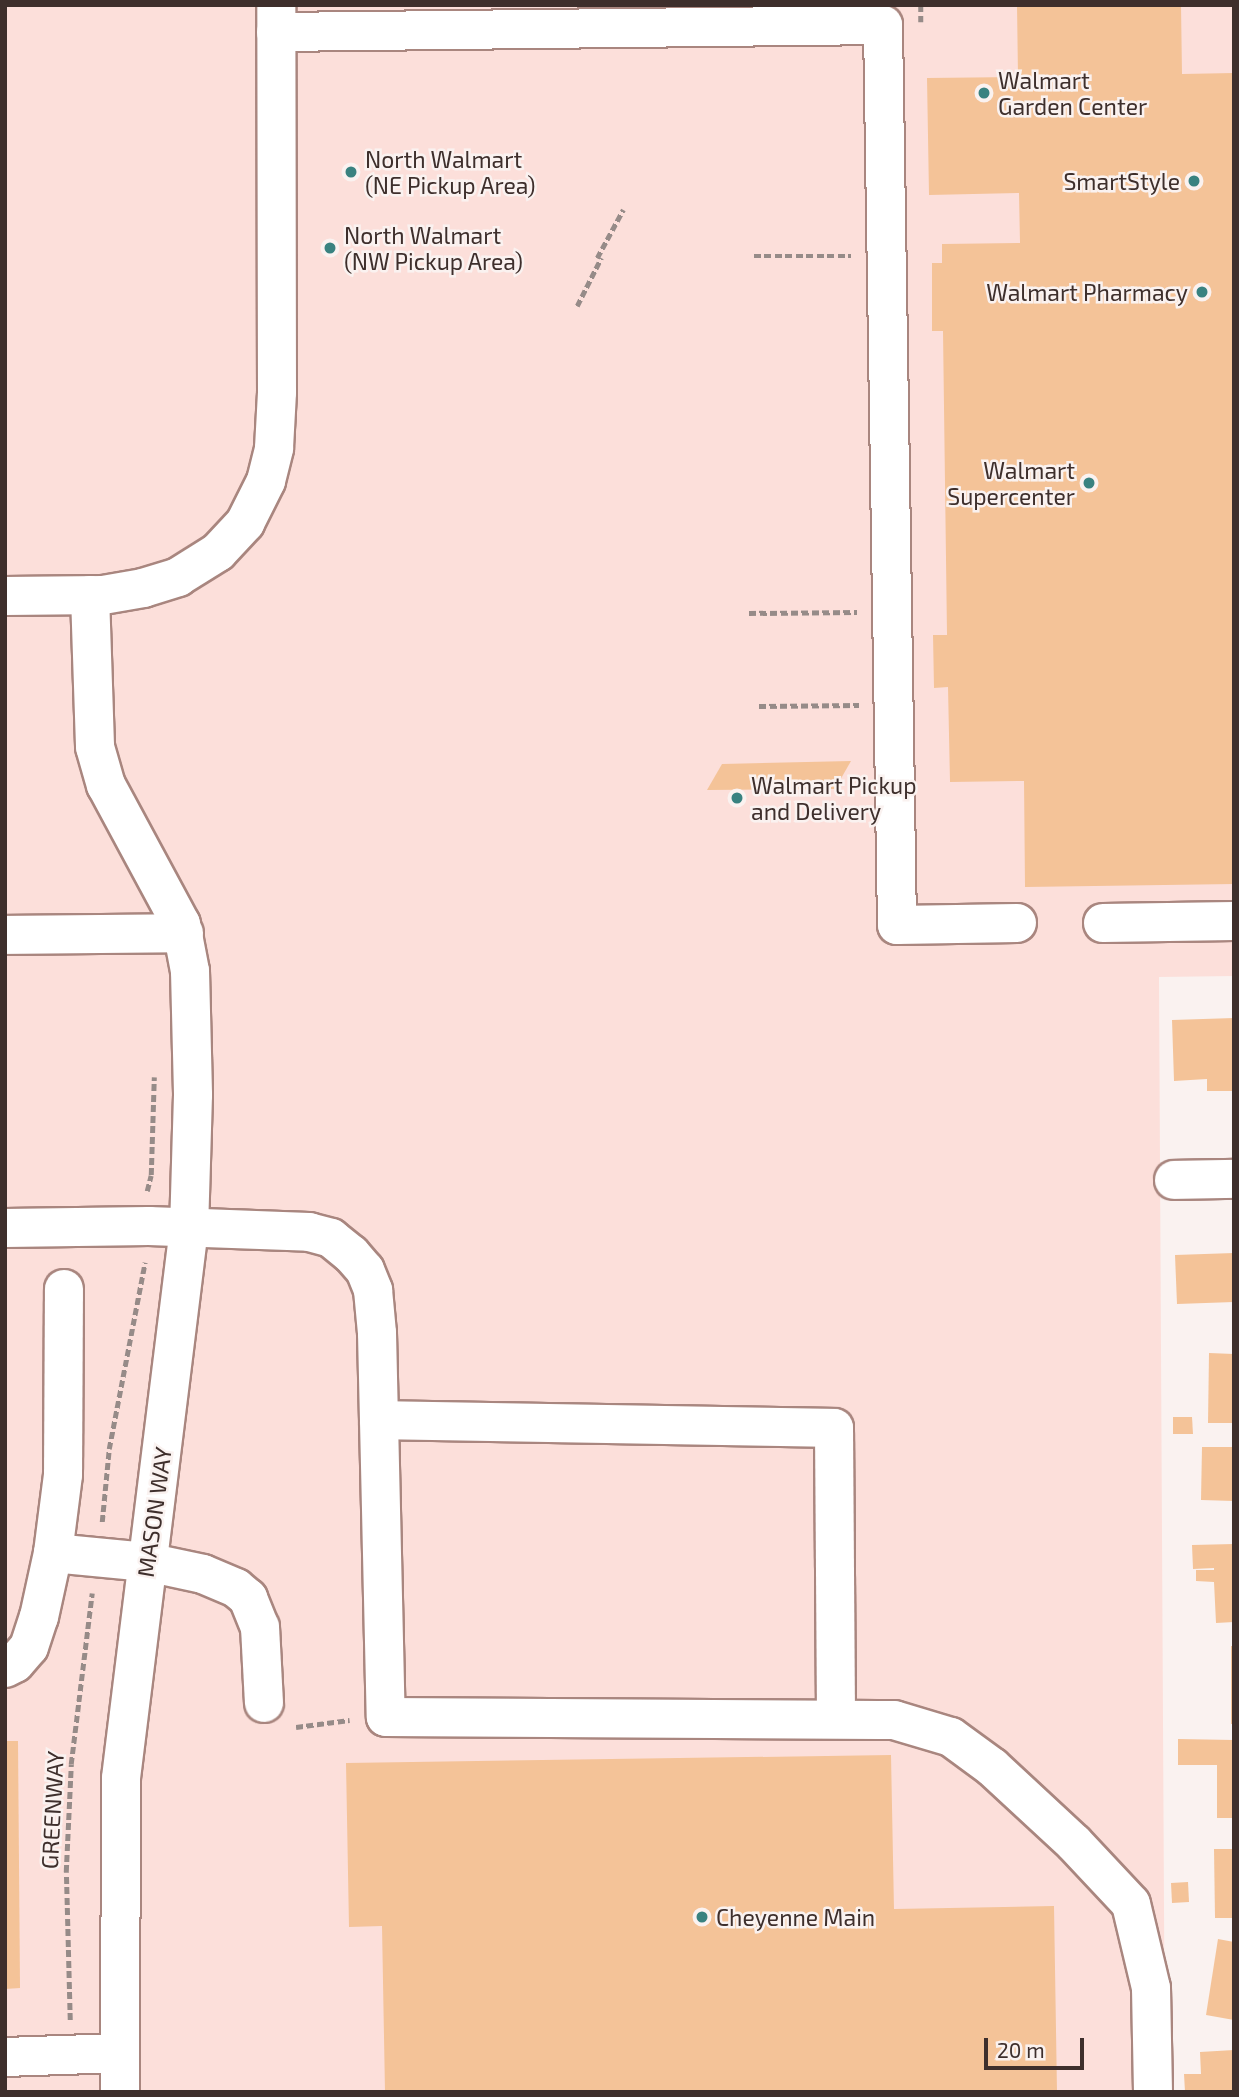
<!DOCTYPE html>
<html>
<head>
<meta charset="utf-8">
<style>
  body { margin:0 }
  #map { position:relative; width:1239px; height:2097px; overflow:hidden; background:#faf2f0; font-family:"Exo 2",sans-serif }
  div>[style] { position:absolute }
  .built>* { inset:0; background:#fcdfda }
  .building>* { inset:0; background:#f4c398 }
  .path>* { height:4.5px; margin-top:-2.25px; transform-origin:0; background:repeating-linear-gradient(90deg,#968b88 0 7px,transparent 0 10.5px) }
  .roads { filter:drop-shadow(2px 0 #a9867f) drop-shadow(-2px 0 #a9867f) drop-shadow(0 2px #a9867f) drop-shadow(0 -2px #a9867f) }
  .minor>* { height:38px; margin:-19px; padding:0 19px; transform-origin:19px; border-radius:19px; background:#fff }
  .dots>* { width:19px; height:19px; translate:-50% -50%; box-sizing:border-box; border:4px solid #faf2f0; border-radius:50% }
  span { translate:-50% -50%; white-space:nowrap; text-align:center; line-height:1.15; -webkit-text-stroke:5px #faf2f0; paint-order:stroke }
  .poi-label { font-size:23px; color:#3e2f2c }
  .left { translate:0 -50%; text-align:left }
  .right { translate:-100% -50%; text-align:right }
  .street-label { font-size:23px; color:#3e2f2c }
  .frame { position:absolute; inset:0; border:7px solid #3e2f2c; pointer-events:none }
  .scale { position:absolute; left:984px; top:2038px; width:100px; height:32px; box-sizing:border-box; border:4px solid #3e2f2c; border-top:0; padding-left:9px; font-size:21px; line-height:24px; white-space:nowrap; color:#3e2f2c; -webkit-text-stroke:5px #faf2f0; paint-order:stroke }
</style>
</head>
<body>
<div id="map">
  <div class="built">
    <div style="clip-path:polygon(5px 5px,1234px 5px,1234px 976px,1159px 977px,1165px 2092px,5px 2092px)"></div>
  </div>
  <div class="building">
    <div style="clip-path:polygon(1017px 5px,1181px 5px,1182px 74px,1234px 73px,1234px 884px,1025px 887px,1024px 781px,950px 782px,948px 687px,934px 688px,933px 635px,947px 635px,943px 331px,932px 331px,932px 263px,942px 263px,942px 244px,1020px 243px,1019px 193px,929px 195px,927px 78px,1018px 77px)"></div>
    <div style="clip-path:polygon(851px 761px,835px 789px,707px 790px,722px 764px)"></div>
    <div style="clip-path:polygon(1234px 1018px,1234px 1091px,1207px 1091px,1207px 1079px,1174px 1081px,1172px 1020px)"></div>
    <div style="clip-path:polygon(1234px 1253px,1234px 1302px,1177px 1304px,1175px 1255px)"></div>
    <div style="clip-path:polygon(1209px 1353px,1234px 1354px,1234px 1423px,1208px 1423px)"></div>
    <div style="clip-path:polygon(1173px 1417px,1192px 1417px,1193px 1434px,1173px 1434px)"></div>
    <div style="clip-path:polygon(1202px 1447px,1234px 1447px,1234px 1501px,1201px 1500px)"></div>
    <div style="clip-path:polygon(1234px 1544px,1234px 1622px,1216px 1623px,1214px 1582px,1196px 1581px,1196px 1570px,1214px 1570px,1214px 1568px,1193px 1569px,1192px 1545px)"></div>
    <div style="clip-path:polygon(1231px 1646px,1234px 1646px,1234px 1724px,1231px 1724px)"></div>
    <div style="clip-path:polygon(1178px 1739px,1234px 1740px,1234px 1818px,1217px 1818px,1217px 1765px,1178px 1765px)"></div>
    <div style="clip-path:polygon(5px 1741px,18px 1741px,20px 1988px,5px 1989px)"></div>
    <div style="clip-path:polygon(891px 1755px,894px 1909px,1054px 1906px,1057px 2092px,385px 2092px,382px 1926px,349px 1927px,346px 1763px)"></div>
    <div style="clip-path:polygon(1214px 1849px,1234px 1849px,1234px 1918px,1215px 1918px)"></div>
    <div style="clip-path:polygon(1188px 1882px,1189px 1902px,1172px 1903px,1171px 1883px)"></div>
    <div style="clip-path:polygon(1218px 1939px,1234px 1942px,1234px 2020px,1206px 2015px)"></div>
    <div style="clip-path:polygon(1234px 2050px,1234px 2092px,1185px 2092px,1184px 2074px,1201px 2074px,1200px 2052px)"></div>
  </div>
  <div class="path">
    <div style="left:921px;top:5px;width:17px;rotate:90deg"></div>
    <div style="left:754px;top:256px;width:97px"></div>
    <div style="left:597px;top:258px;width:55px;rotate:-61.6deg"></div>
    <div style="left:577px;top:306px;width:54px;rotate:-63.4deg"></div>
    <div style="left:749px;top:613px;width:108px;rotate:-0.5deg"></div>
    <div style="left:759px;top:706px;width:100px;rotate:-0.6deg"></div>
    <div style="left:147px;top:1191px;width:16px;rotate:-76deg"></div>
    <div style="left:151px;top:1175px;width:98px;rotate:-88.2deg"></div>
    <div style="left:102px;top:1522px;width:73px;rotate:-84.5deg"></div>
    <div style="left:109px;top:1449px;width:190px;rotate:-79.1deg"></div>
    <div style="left:296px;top:1727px;width:54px;rotate:-7.4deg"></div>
    <div style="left:70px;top:2020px;width:148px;rotate:-91.5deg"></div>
    <div style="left:66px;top:1872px;width:108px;rotate:-87.3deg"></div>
    <div style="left:71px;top:1764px;width:172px;rotate:-83deg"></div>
  </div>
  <div class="roads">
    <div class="minor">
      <div style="left:276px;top:32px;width:607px;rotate:-0.66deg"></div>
      <div style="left:883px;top:25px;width:900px;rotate:89.11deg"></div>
      <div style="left:897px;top:925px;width:120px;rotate:-1deg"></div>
      <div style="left:90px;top:595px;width:152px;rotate:88.1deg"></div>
      <div style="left:95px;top:747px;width:40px;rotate:74deg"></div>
      <div style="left:106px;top:785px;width:158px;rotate:61.7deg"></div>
      <div style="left:181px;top:924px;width:48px;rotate:79.2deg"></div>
      <div style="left:190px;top:971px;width:124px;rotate:88.6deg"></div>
      <div style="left:193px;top:1095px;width:133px;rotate:91.7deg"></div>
      <div style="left:189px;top:1228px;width:554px;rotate:97.05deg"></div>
      <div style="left:121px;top:1778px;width:314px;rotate:90.2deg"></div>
      <div style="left:5px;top:596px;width:98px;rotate:-0.6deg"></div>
      <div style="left:103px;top:595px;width:41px;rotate:-9.9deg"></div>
      <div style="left:143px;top:588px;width:37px;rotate:-17deg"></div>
      <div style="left:178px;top:577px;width:47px;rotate:-32deg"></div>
      <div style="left:218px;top:552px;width:40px;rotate:-47deg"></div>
      <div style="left:245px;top:523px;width:47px;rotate:-63.4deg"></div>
      <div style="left:266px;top:481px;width:34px;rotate:-76deg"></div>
      <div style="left:274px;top:448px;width:56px;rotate:-86.9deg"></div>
      <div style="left:277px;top:392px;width:387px;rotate:-90.1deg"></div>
      <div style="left:1103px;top:923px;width:131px;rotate:-0.9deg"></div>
      <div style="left:5px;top:935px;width:179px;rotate:-0.6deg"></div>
      <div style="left:1174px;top:1180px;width:60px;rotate:-1deg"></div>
      <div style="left:5px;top:1228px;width:144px;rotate:-0.8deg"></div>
      <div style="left:149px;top:1226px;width:160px;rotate:2.1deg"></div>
      <div style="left:309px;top:1232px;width:23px;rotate:15deg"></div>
      <div style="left:331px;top:1238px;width:26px;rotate:39deg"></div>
      <div style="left:351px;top:1254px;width:21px;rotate:49deg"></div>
      <div style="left:365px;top:1270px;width:22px;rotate:68deg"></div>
      <div style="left:373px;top:1290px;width:43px;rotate:84.7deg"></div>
      <div style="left:377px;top:1333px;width:384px;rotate:88.7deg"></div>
      <div style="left:386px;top:1717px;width:508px;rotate:0.34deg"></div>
      <div style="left:894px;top:1720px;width:59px;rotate:16.6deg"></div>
      <div style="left:951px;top:1737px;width:51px;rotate:36.2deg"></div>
      <div style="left:992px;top:1767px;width:112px;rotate:42.8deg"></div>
      <div style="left:1074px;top:1843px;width:83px;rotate:46.9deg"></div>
      <div style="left:1131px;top:1904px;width:86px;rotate:76.6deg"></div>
      <div style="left:1151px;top:1988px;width:104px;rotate:88.9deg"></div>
      <div style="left:379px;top:1420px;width:455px;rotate:1deg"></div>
      <div style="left:834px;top:1428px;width:290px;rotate:89.6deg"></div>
      <div style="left:53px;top:1553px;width:94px;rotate:5.5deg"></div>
      <div style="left:147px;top:1562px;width:57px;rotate:12.1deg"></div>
      <div style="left:203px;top:1574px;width:36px;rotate:23deg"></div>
      <div style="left:236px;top:1588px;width:16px;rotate:40deg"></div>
      <div style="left:248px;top:1598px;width:31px;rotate:68deg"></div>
      <div style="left:260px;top:1627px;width:76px;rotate:87deg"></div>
      <div style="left:5px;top:1668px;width:11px;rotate:-27deg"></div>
      <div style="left:15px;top:1663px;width:21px;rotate:-49deg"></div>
      <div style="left:29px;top:1647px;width:32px;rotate:-72deg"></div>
      <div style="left:39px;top:1617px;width:66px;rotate:-77.7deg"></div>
      <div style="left:53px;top:1553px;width:79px;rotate:-82.7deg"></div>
      <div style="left:63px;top:1475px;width:186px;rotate:-89.7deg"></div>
      <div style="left:5px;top:2057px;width:114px;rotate:-2deg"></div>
    </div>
  </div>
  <div class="dots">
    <div style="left:984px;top:93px;background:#398280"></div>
    <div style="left:351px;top:172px;background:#398280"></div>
    <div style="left:1194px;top:181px;background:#398280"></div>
    <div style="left:330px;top:248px;background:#398280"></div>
    <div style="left:1202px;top:292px;background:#398280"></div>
    <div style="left:1089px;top:483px;background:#398280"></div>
    <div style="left:737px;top:798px;background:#398280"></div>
    <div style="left:702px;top:1917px;background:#398280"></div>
  </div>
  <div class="poi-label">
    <span class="left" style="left:998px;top:93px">Walmart<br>Garden Center</span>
    <span class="left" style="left:365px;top:172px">North Walmart<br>(NE Pickup Area)</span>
    <span class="right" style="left:1180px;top:181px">SmartStyle</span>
    <span class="left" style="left:344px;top:248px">North Walmart<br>(NW Pickup Area)</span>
    <span class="right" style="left:1188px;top:292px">Walmart Pharmacy</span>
    <span class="right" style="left:1075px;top:483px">Walmart<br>Supercenter</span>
    <span class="left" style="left:751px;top:798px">Walmart Pickup<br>and Delivery</span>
    <span class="left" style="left:716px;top:1917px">Cheyenne Main</span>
  </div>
  <div class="street-label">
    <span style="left:154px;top:1512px;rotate:-82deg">MASON WAY</span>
    <span style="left:52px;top:1810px;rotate:-87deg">GREENWAY</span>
  </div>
  <div class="frame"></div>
  <div class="scale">20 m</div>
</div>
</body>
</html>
